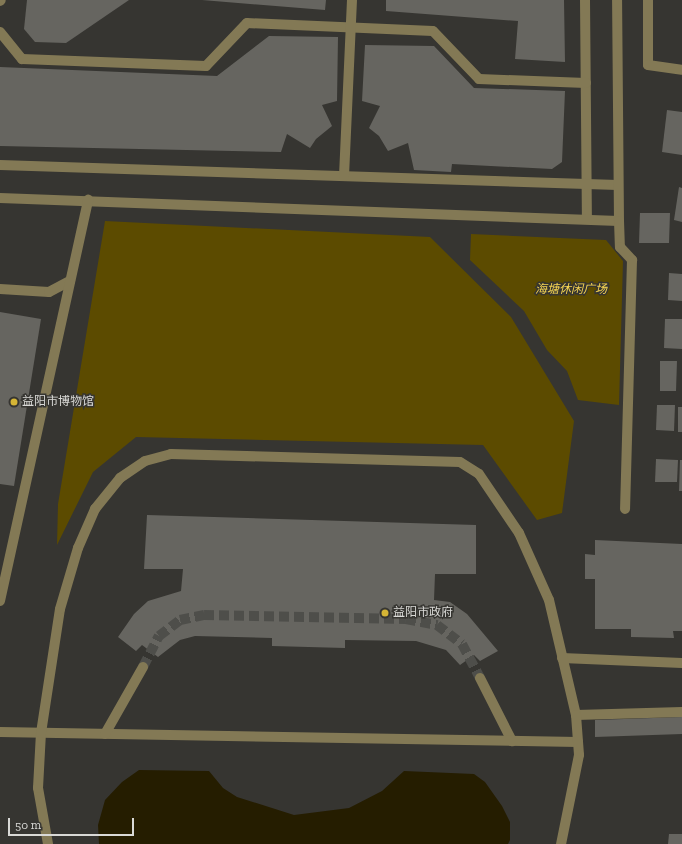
<!DOCTYPE html>
<html>
<head>
<meta charset="utf-8">
<style>
  body { margin:0 }
  #map { position:relative; width:682px; height:844px; overflow:hidden; background:#363531; font-family:"Zilla Slab","Noto Sans SC",serif }
  div>[style] { position:absolute }
  .green>* { inset:0; background:#5c4b00 }
  .water>* { inset:0; background:#251d00 }
  .building>* { inset:0; background:#666560 }
  .minor-tunnel>* { height:10px; margin-top:-5px; transform-origin:0; background:repeating-linear-gradient(90deg,#4e4e4a 0 10px,transparent 0 15px) }
  .minor>* { height:10px; margin:-5px; padding:0 5px; transform-origin:5px; border-radius:5px; background:#837955 }
  .dots>* { width:11px; height:11px; translate:-50% -50%; box-sizing:border-box; border:2px solid #363531; border-radius:50% }
  span { translate:-50% -50%; white-space:nowrap; text-align:center; line-height:1.15; -webkit-text-stroke:3px #363531; paint-order:stroke }
  .park-label { font-size:12px; color:#f5d452; font-style:italic }
  .poi-label { font-size:12px; color:#d9d9d6 }
  .left { translate:0 -50%; text-align:left }
  .scale { position:absolute; left:8px; top:818px; width:126px; height:18px; box-sizing:border-box; border:2px solid #d9d9d6; border-top:0; padding-left:5px; font-size:12px; line-height:14px; white-space:nowrap; color:#d9d9d6; -webkit-text-stroke:3px #363531; paint-order:stroke }
</style>
</head>
<body>
<div id="map">
  <div class="green">
    <div style="clip-path:polygon(105px 221px,430px 237px,511px 317px,574px 421px,562px 513px,537px 520px,483px 445px,136px 437px,93px 472px,57px 545px,58px 504px)"></div>
    <div style="clip-path:polygon(471px 234px,606px 240px,623px 261px,619px 405px,578px 400px,567px 371px,547px 350px,524px 311px,470px 260px)"></div>
  </div>
  <div class="water">
    <div style="clip-path:polygon(139px 770px,209px 771px,223px 788px,237px 797px,294px 815px,349px 808px,382px 791px,404px 771px,474px 774px,485px 782px,502px 806px,510px 822px,510px 840px,508px 844px,99px 844px,98px 825px,105px 800px,122px 782px)"></div>
  </div>
  <div class="building">
    <div style="clip-path:polygon(27px 0,129px 0,66px 43px,35px 42px,24px 29px)"></div>
    <div style="clip-path:polygon(202px 0,326px 0,325px 10px)"></div>
    <div style="clip-path:polygon(386px 0,564px 0,565px 62px,515px 59px,518px 21px,386px 11px)"></div>
    <div style="clip-path:polygon(269px 36px,338px 37px,337px 101px,322px 105px,332px 126px,316px 139px,310px 148px,287px 134px,281px 152px,0 146px,0 67px,217px 76px)"></div>
    <div style="clip-path:polygon(365px 45px,434px 46px,474px 88px,565px 91px,562px 162px,552px 169px,452px 164px,451px 172px,414px 170px,408px 143px,388px 151px,379px 136px,369px 128px,380px 106px,362px 101px)"></div>
    <div style="clip-path:polygon(667px 110px,682px 112px,682px 155px,662px 152px)"></div>
    <div style="clip-path:polygon(679px 187px,682px 188px,682px 222px,674px 220px)"></div>
    <div style="clip-path:polygon(640px 213px,670px 213px,669px 243px,639px 243px)"></div>
    <div style="clip-path:polygon(669px 273px,682px 274px,682px 301px,668px 300px)"></div>
    <div style="clip-path:polygon(0 312px,41px 319px,14px 486px,0 484px)"></div>
    <div style="clip-path:polygon(665px 319px,682px 319px,682px 349px,664px 348px)"></div>
    <div style="clip-path:polygon(660px 361px,677px 361px,676px 391px,660px 391px)"></div>
    <div style="clip-path:polygon(657px 405px,675px 405px,674px 431px,656px 430px)"></div>
    <div style="clip-path:polygon(678px 407px,682px 407px,682px 432px,678px 432px)"></div>
    <div style="clip-path:polygon(656px 459px,678px 460px,677px 482px,655px 482px)"></div>
    <div style="clip-path:polygon(680px 460px,682px 460px,682px 491px,679px 491px)"></div>
    <div style="clip-path:polygon(147px 515px,476px 525px,476px 574px,435px 574px,434px 600px,450px 602px,467px 614px,498px 651px,480px 661px,474px 655px,460px 665px,446px 650px,416px 641px,345px 640px,345px 648px,272px 646px,272px 638px,195px 636px,180px 640px,158px 657px,142px 645px,136px 651px,118px 637px,134px 614px,148px 601px,181px 591px,183px 569px,144px 569px)"></div>
    <div style="clip-path:polygon(595px 540px,682px 544px,682px 631px,673px 631px,674px 638px,631px 637px,631px 629px,595px 629px,595px 579px,585px 579px,585px 554px,595px 555px)"></div>
    <div style="clip-path:polygon(682px 717px,682px 734px,595px 737px,595px 720px)"></div>
    <div style="clip-path:polygon(669px 834px,682px 834px,682px 844px,668px 844px)"></div>
  </div>
  <div class="minor-tunnel">
    <div style="left:143px;top:667px;width:35px;rotate:-63deg"></div>
    <div style="left:159px;top:636px;width:26px;rotate:-37deg"></div>
    <div style="left:180px;top:620px;width:25px;rotate:-12deg"></div>
    <div style="left:204px;top:615px;width:202px;rotate:1.1deg"></div>
    <div style="left:406px;top:619px;width:32px;rotate:11deg"></div>
    <div style="left:437px;top:625px;width:31px;rotate:37deg"></div>
    <div style="left:462px;top:644px;width:38px;rotate:62deg"></div>
  </div>
  <div class="minor">
    <div style="left:585px;top:0;width:219px;rotate:89.5deg"></div>
    <div style="left:648px;top:0;width:65px;rotate:90deg"></div>
    <div style="left:648px;top:65px;width:34px;rotate:8deg"></div>
    <div style="left:0;top:1px;width:1px;rotate:-45deg"></div>
    <div style="left:0;top:32px;width:35px;rotate:51deg"></div>
    <div style="left:22px;top:59px;width:184px;rotate:2.2deg"></div>
    <div style="left:206px;top:66px;width:59px;rotate:-46.4deg"></div>
    <div style="left:247px;top:23px;width:186px;rotate:2.5deg"></div>
    <div style="left:433px;top:31px;width:66px;rotate:46.2deg"></div>
    <div style="left:479px;top:79px;width:107px;rotate:2.1deg"></div>
    <div style="left:0;top:165px;width:618px;rotate:1.85deg"></div>
    <div style="left:344px;top:176px;width:176px;rotate:-87.4deg"></div>
    <div style="left:0;top:198px;width:619px;rotate:2.13deg"></div>
    <div style="left:619px;top:221px;width:221px;rotate:-90.5deg"></div>
    <div style="left:619px;top:221px;width:26px;rotate:88deg"></div>
    <div style="left:620px;top:247px;width:18px;rotate:47deg"></div>
    <div style="left:632px;top:260px;width:249px;rotate:91.6deg"></div>
    <div style="left:0;top:289px;width:49px;rotate:3.5deg"></div>
    <div style="left:49px;top:292px;width:24px;rotate:-28deg"></div>
    <div style="left:0;top:601px;width:411px;rotate:-77.6deg"></div>
    <div style="left:562px;top:658px;width:120px;rotate:2.4deg"></div>
    <div style="left:480px;top:678px;width:71px;rotate:63.1deg"></div>
    <div style="left:576px;top:715px;width:106px;rotate:-1.6deg"></div>
    <div style="left:0;top:732px;width:578px;rotate:0.99deg"></div>
    <div style="left:105px;top:734px;width:77px;rotate:-60.4deg"></div>
    <div style="left:48px;top:844px;width:57px;rotate:-100.1deg"></div>
    <div style="left:38px;top:788px;width:55px;rotate:-86.9deg"></div>
    <div style="left:41px;top:733px;width:125px;rotate:-81.3deg"></div>
    <div style="left:60px;top:609px;width:64px;rotate:-73.6deg"></div>
    <div style="left:78px;top:548px;width:43px;rotate:-66.4deg"></div>
    <div style="left:95px;top:509px;width:40px;rotate:-51deg"></div>
    <div style="left:120px;top:478px;width:30px;rotate:-34deg"></div>
    <div style="left:145px;top:461px;width:27px;rotate:-15deg"></div>
    <div style="left:171px;top:454px;width:289px;rotate:1.6deg"></div>
    <div style="left:460px;top:462px;width:22px;rotate:32deg"></div>
    <div style="left:479px;top:474px;width:71px;rotate:55.9deg"></div>
    <div style="left:519px;top:533px;width:73px;rotate:65.9deg"></div>
    <div style="left:549px;top:600px;width:118px;rotate:76.8deg"></div>
    <div style="left:576px;top:715px;width:40px;rotate:85.7deg"></div>
    <div style="left:579px;top:755px;width:91px;rotate:101.4deg"></div>
  </div>
  <div class="dots">
    <div style="left:14px;top:402px;background:#d5b535"></div>
    <div style="left:385px;top:613px;background:#d5b535"></div>
  </div>
  <div class="park-label">
    <span style="left:571px;top:290px">海塘休闲广场</span>
  </div>
  <div class="poi-label">
    <span class="left" style="left:22px;top:402px">益阳市博物馆</span>
    <span class="left" style="left:393px;top:613px">益阳市政府</span>
  </div>
  <div class="scale">50 m</div>
</div>
</body>
</html>
